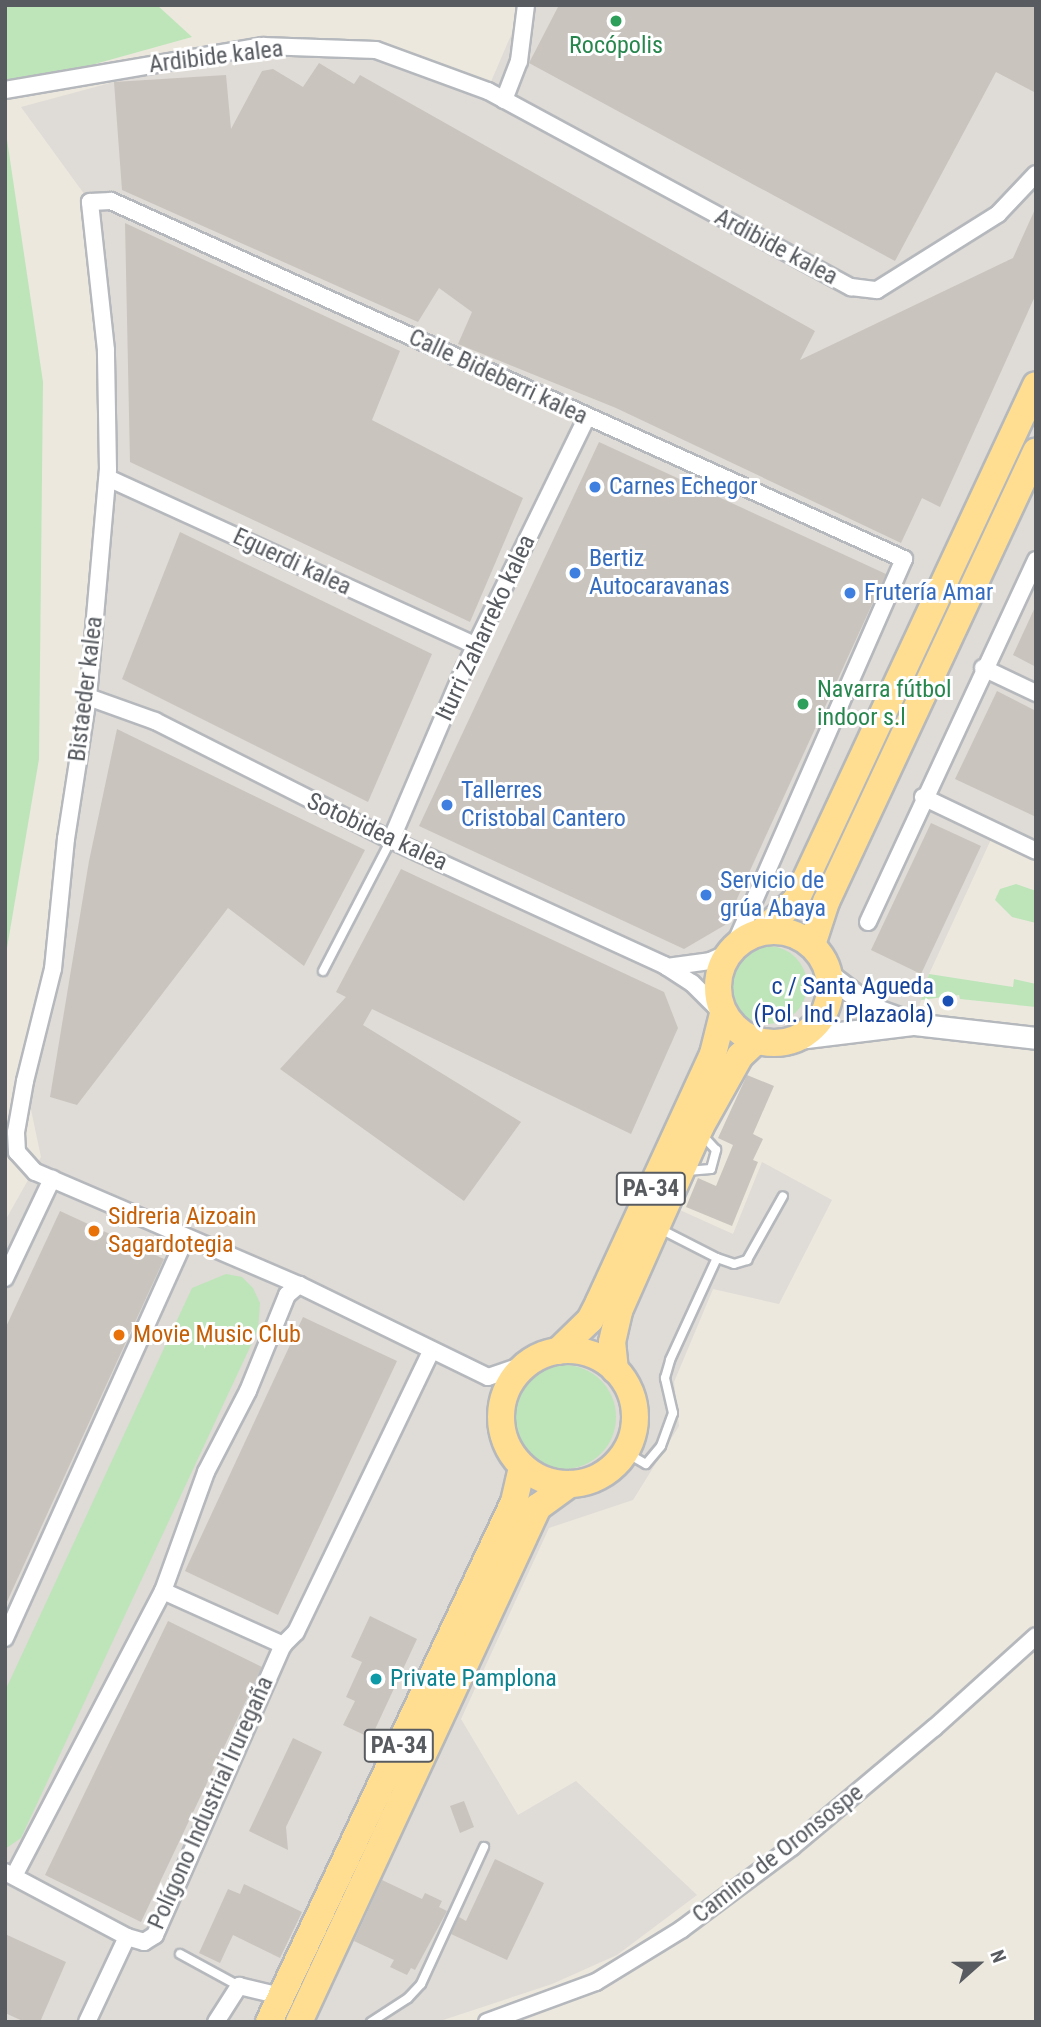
<!DOCTYPE html>
<html>
<head>
<meta charset="utf-8">
<style>
  body { margin:0 }
  #map { position:relative; width:1041px; height:2027px; overflow:hidden; background:#ece8de; font-family:"Roboto Condensed",sans-serif }
  div>[style] { position:absolute }
  .industrial>* { inset:0; background:#dfdbd6 }
  .green>* { inset:0; background:#bde5b9 }
  .round { border-radius:50% }
  .building>* { inset:0; background:#c9c4be }
  .roads { filter:drop-shadow(2px 0 #b5b8bc) drop-shadow(-2px 0 #b5b8bc) drop-shadow(0 2px #b5b8bc) drop-shadow(0 -2px #b5b8bc) }
  .service>* { height:8px; margin:-4px; padding:0 4px; transform-origin:4px; border-radius:4px; background:#fff }
  .minor>* { height:16px; margin:-8px; padding:0 8px; transform-origin:8px; border-radius:8px; background:#fff }
  .tertiary>* { height:21px; margin:-10.5px; padding:0 10.5px; transform-origin:10.5px; border-radius:10.5px; background:#fff }
  .trunk>* { height:26px; margin:-13px; padding:0 13px; transform-origin:13px; border-radius:13px; background:#ffde91 }
  .trunk>.ring { margin:-13px; padding:0; box-sizing:content-box; background:none; border:26px solid #ffde91; border-radius:50% }
  .dots>* { width:19px; height:19px; translate:-50% -50%; box-sizing:border-box; border:4px solid #fff; border-radius:50% }
  span { translate:-50% -50%; white-space:nowrap; text-align:center; line-height:1.15; -webkit-text-stroke:6px #fff; paint-order:stroke }
  .shield-label span { padding:2px 5px; background:#fff; border:2px solid; border-radius:5px; -webkit-text-stroke-width:0 }
  .shield-label { font-size:23px; color:#585c61; font-weight:700 }
  .leisure-label { font-size:24px; color:#27864d }
  .left { translate:0 -50%; text-align:left }
  .street-label { font-size:24px; color:#585c61 }
  .shop-label { font-size:24px; color:#366cbe }
  .transit-label { font-size:24px; color:#164399 }
  .right { translate:-100% -50%; text-align:right }
  .food-label { font-size:24px; color:#c56008 }
  .culture-label { font-size:24px; color:#0d838f }
  .frame { position:absolute; inset:0; border:7px solid #585c61; pointer-events:none }
  .north { position:absolute; left:943px; top:1929px; width:70px; height:70px; -webkit-text-stroke:5px #fff; paint-order:stroke; rotate:69deg; font-size:19px; font-weight:700; line-height:28px; text-align:center; color:#585c61 }
  .north::after { content:''; display:block; margin:auto; width:24px; height:32px; background:#585c61; clip-path:polygon(50% 0,100% 100%,50% 72%,0 100%) }
</style>
</head>
<body>
<div id="map">
  <div class="industrial">
    <div style="clip-path:polygon(524px 5px,1036px 5px,1036px 854px,993px 835px,929px 974px,914px 1024px,740px 1044px,662px 1202px,733px 1234px,762px 1162px,832px 1200px,779px 1304px,713px 1289px,674px 1382px,679px 1426px,633px 1500px,549px 1528px,461px 1719px,518px 1815px,576px 1781px,697px 1895px,617px 1955px,552px 1984px,437px 2022px,5px 2022px,5px 1221px,41px 1157px,25px 1081px,53px 969px,108px 470px,90px 202px,21px 107px,218px 54px,376px 50px,487px 91px)"></div>
  </div>
  <div class="green">
    <div style="clip-path:polygon(5px 5px,157px 5px,192px 37px,5px 89px)"></div>
    <div style="clip-path:polygon(5px 126px,43px 382px,39px 759px,5px 960px)"></div>
    <div style="clip-path:polygon(1016px 884px,1036px 891px,1036px 923px,1012px 917px,995px 900px,1000px 889px)"></div>
    <div class="round" style="left:729px;top:946px;width:78px;height:78px"></div>
    <div style="clip-path:polygon(929px 974px,1013px 987px,1014px 979px,1036px 984px,1036px 1007px,960px 999px,959px 995px,921px 1000px)"></div>
    <div style="clip-path:polygon(226px 1274px,242px 1277px,253px 1288px,260px 1303px,258px 1330px,21px 1838px,5px 1849px,5px 1691px,192px 1288px)"></div>
    <div class="round" style="left:512px;top:1365px;width:104px;height:104px"></div>
  </div>
  <div class="building">
    <div style="clip-path:polygon(559px 5px,1036px 5px,1036px 93px,996px 72px,895px 261px,529px 63px)"></div>
    <div style="clip-path:polygon(319px 63px,354px 84px,360px 75px,815px 331px,800px 360px,1013px 258px,1036px 207px,1036px 294px,940px 507px,922px 498px,901px 543px,616px 408px,458px 344px,472px 312px,439px 288px,418px 322px,122px 190px,114px 82px,226px 75px,231px 129px,262px 71px,273px 69px,303px 87px)"></div>
    <div style="clip-path:polygon(125px 223px,400px 351px,372px 420px,523px 498px,470px 622px,130px 462px)"></div>
    <div style="clip-path:polygon(599px 442px,886px 574px,725px 925px,684px 949px,419px 826px)"></div>
    <div style="clip-path:polygon(180px 532px,432px 654px,368px 802px,122px 679px)"></div>
    <div style="clip-path:polygon(1036px 605px,1036px 667px,1013px 655px)"></div>
    <div style="clip-path:polygon(997px 691px,1036px 711px,1036px 817px,955px 779px)"></div>
    <div style="clip-path:polygon(117px 729px,365px 850px,304px 966px,228px 908px,77px 1105px,50px 1097px,89px 861px)"></div>
    <div style="clip-path:polygon(931px 823px,981px 846px,921px 974px,871px 950px)"></div>
    <div style="clip-path:polygon(401px 869px,664px 992px,678px 1028px,631px 1134px,372px 1009px,363px 1025px,521px 1122px,464px 1201px,280px 1069px,346px 997px,336px 992px)"></div>
    <div style="clip-path:polygon(747px 1075px,774px 1086px,753px 1134px,763px 1139px,753px 1160px,758px 1162px,732px 1226px,686px 1207px,698px 1178px,716px 1186px,733px 1145px,718px 1138px)"></div>
    <div style="clip-path:polygon(60px 1211px,164px 1259px,5px 1606px,5px 1329px)"></div>
    <div style="clip-path:polygon(303px 1317px,397px 1361px,278px 1615px,185px 1571px)"></div>
    <div style="clip-path:polygon(370px 1616px,417px 1639px,371px 1738px,343px 1725px,355px 1701px,346px 1697px,362px 1662px,351px 1657px)"></div>
    <div style="clip-path:polygon(168px 1621px,262px 1667px,141px 1922px,45px 1875px)"></div>
    <div style="clip-path:polygon(293px 1738px,322px 1752px,286px 1827px,288px 1850px,249px 1831px)"></div>
    <div style="clip-path:polygon(464px 1801px,474px 1827px,460px 1833px,450px 1806px)"></div>
    <div style="clip-path:polygon(495px 1859px,544px 1883px,507px 1960px,451px 1934px,459px 1917px,466px 1921px)"></div>
    <div style="clip-path:polygon(382px 1880px,422px 1899px,425px 1893px,442px 1901px,439px 1907px,447px 1911px,415px 1970px,411px 1968px,407px 1975px,390px 1967px,394px 1960px,354px 1941px)"></div>
    <div style="clip-path:polygon(244px 1884px,302px 1912px,280px 1958px,233px 1935px,220px 1963px,199px 1953px,228px 1889px,240px 1894px)"></div>
    <div style="clip-path:polygon(5px 1934px,66px 1962px,40px 2022px,25px 2022px,5px 2013px)"></div>
  </div>
  <div class="roads">
    <div class="service">
      <div style="left:323px;top:971px;width:148px;rotate:-62.6deg"></div>
      <div style="left:687px;top:1171px;width:24px;rotate:-5deg"></div>
      <div style="left:711px;top:1169px;width:20px;rotate:-75deg"></div>
      <div style="left:716px;top:1150px;width:18px;rotate:-133deg"></div>
      <div style="left:717px;top:1258px;width:18px;rotate:19deg"></div>
      <div style="left:734px;top:1264px;width:14px;rotate:-17deg"></div>
      <div style="left:747px;top:1260px;width:73px;rotate:-60.6deg"></div>
      <div style="left:625px;top:1452px;width:24px;rotate:30deg"></div>
      <div style="left:646px;top:1464px;width:23px;rotate:-50deg"></div>
      <div style="left:661px;top:1446px;width:35px;rotate:-70deg"></div>
      <div style="left:673px;top:1413px;width:36px;rotate:-103deg"></div>
      <div style="left:665px;top:1378px;width:19px;rotate:-74deg"></div>
      <div style="left:670px;top:1360px;width:112px;rotate:-65.3deg"></div>
      <div style="left:717px;top:1258px;width:66px;rotate:-153deg"></div>
      <div style="left:180px;top:1954px;width:67px;rotate:28.5deg"></div>
      <div style="left:371px;top:2022px;width:44px;rotate:-33deg"></div>
      <div style="left:408px;top:1998px;width:19px;rotate:-47deg"></div>
      <div style="left:421px;top:1984px;width:151px;rotate:-65.3deg"></div>
    </div>
    <div class="minor">
      <div style="left:5px;top:90px;width:262px;rotate:-9.7deg"></div>
      <div style="left:263px;top:46px;width:113px;rotate:2deg"></div>
      <div style="left:376px;top:50px;width:119px;rotate:20.1deg"></div>
      <div style="left:488px;top:91px;width:413px;rotate:28.4deg"></div>
      <div style="left:851px;top:287px;width:26px;rotate:7deg"></div>
      <div style="left:877px;top:290px;width:143px;rotate:-32.1deg"></div>
      <div style="left:998px;top:214px;width:55px;rotate:-46.5deg"></div>
      <div style="left:504px;top:100px;width:42px;rotate:-69deg"></div>
      <div style="left:519px;top:61px;width:56px;rotate:-82.9deg"></div>
      <div style="left:108px;top:478px;width:405px;rotate:24.5deg"></div>
      <div style="left:983px;top:668px;width:59px;rotate:25.3deg"></div>
      <div style="left:88px;top:697px;width:71px;rotate:19.7deg"></div>
      <div style="left:155px;top:721px;width:264px;rotate:26.8deg"></div>
      <div style="left:391px;top:840px;width:300px;rotate:24.6deg"></div>
      <div style="left:664px;top:965px;width:33px;rotate:33deg"></div>
      <div style="left:692px;top:983px;width:44px;rotate:45deg"></div>
      <div style="left:923px;top:797px;width:125px;rotate:25.5deg"></div>
      <div style="left:391px;top:840px;width:186px;rotate:-66.9deg"></div>
      <div style="left:464px;top:669px;width:278px;rotate:-64deg"></div>
      <div style="left:868px;top:922px;width:399px;rotate:-65.1deg"></div>
      <div style="left:667px;top:967px;width:43px;rotate:-7.9deg"></div>
      <div style="left:710px;top:961px;width:22px;rotate:-24deg"></div>
      <div style="left:5px;top:1278px;width:110px;rotate:-64.6deg"></div>
      <div style="left:526px;top:1364px;width:40px;rotate:161.1deg"></div>
      <div style="left:488px;top:1377px;width:210px;rotate:-154deg"></div>
      <div style="left:299px;top:1285px;width:287px;rotate:-156.8deg"></div>
      <div style="left:35px;top:1172px;width:27px;rotate:-132deg"></div>
      <div style="left:17px;top:1152px;width:20px;rotate:-93deg"></div>
      <div style="left:16px;top:1132px;width:52px;rotate:-80deg"></div>
      <div style="left:25px;top:1081px;width:115px;rotate:-76deg"></div>
      <div style="left:53px;top:969px;width:131px;rotate:-84.3deg"></div>
      <div style="left:66px;top:839px;width:144px;rotate:-81.2deg"></div>
      <div style="left:88px;top:697px;width:228px;rotate:-85deg"></div>
      <div style="left:108px;top:470px;width:120px;rotate:-91deg"></div>
      <div style="left:106px;top:350px;width:149px;rotate:-96.2deg"></div>
      <div style="left:90px;top:202px;width:21px;rotate:-3deg"></div>
      <div style="left:111px;top:201px;width:870px;rotate:24.3deg"></div>
      <div style="left:904px;top:559px;width:426px;rotate:113.7deg"></div>
      <div style="left:163px;top:1591px;width:132px;rotate:24.2deg"></div>
      <div style="left:5px;top:1638px;width:438px;rotate:-65.7deg"></div>
      <div style="left:5px;top:1872px;width:138px;rotate:28deg"></div>
      <div style="left:127px;top:1937px;width:18px;rotate:16deg"></div>
      <div style="left:144px;top:1942px;width:13px;rotate:-32deg"></div>
      <div style="left:155px;top:1935px;width:317px;rotate:-66.2deg"></div>
      <div style="left:283px;top:1645px;width:18px;rotate:-45deg"></div>
      <div style="left:296px;top:1632px;width:312px;rotate:-64.3deg"></div>
      <div style="left:15px;top:1874px;width:319px;rotate:-62.4deg"></div>
      <div style="left:163px;top:1591px;width:127px;rotate:-70.1deg"></div>
      <div style="left:206px;top:1472px;width:91px;rotate:-62.6deg"></div>
      <div style="left:248px;top:1391px;width:104px;rotate:-67.9deg"></div>
      <div style="left:287px;top:1295px;width:16px;rotate:-40deg"></div>
      <div style="left:87px;top:2022px;width:94px;rotate:-64.8deg"></div>
      <div style="left:216px;top:2022px;width:43px;rotate:-57.4deg"></div>
      <div style="left:239px;top:1986px;width:43px;rotate:13.4deg"></div>
      <div style="left:487px;top:2022px;width:116px;rotate:-20.2deg"></div>
      <div style="left:596px;top:1982px;width:101px;rotate:-31.6deg"></div>
      <div style="left:682px;top:1929px;width:137px;rotate:-36.7deg"></div>
      <div style="left:792px;top:1847px;width:185px;rotate:-40deg"></div>
      <div style="left:934px;top:1728px;width:137px;rotate:-42deg"></div>
    </div>
    <div class="tertiary">
      <div style="left:830px;top:976px;width:55px;rotate:36.9deg"></div>
      <div style="left:874px;top:1009px;width:37px;rotate:20deg"></div>
      <div style="left:798px;top:1038px;width:117px;rotate:-6.9deg"></div>
      <div style="left:914px;top:1024px;width:123px;rotate:6.5deg"></div>
    </div>
    <div class="trunk">
      <div class="ring" style="left:718px;top:931px;width:86px;height:86px"></div>
      <div style="left:761px;top:932px;width:47px;rotate:-42.4deg"></div>
      <div style="left:796px;top:900px;width:568px;rotate:-65.01deg"></div>
      <div style="left:812px;top:945px;width:45px;rotate:-72deg"></div>
      <div style="left:826px;top:902px;width:497px;rotate:-65deg"></div>
      <div class="ring" style="left:501px;top:1350px;width:108px;height:108px"></div>
      <div style="left:558px;top:1351px;width:45px;rotate:-44.1deg"></div>
      <div style="left:590px;top:1320px;width:20px;rotate:-63deg"></div>
      <div style="left:599px;top:1302px;width:273px;rotate:-65.3deg"></div>
      <div style="left:713px;top:1054px;width:41px;rotate:-76deg"></div>
      <div style="left:615px;top:1370px;width:28px;rotate:-96deg"></div>
      <div style="left:612px;top:1342px;width:32px;rotate:-77deg"></div>
      <div style="left:619px;top:1311px;width:202px;rotate:-66.1deg"></div>
      <div style="left:701px;top:1126px;width:80px;rotate:-60.9deg"></div>
      <div style="left:740px;top:1056px;width:22px;rotate:-43deg"></div>
      <div style="left:269px;top:2022px;width:575px;rotate:-64.77deg"></div>
      <div style="left:514px;top:1502px;width:36px;rotate:-77deg"></div>
      <div style="left:299px;top:2022px;width:568px;rotate:-65.11deg"></div>
      <div style="left:538px;top:1507px;width:39px;rotate:-36deg"></div>
    </div>
  </div>
  <div class="dots">
    <div style="left:616px;top:21px;background:#2e9e5b"></div>
    <div style="left:595px;top:487px;background:#3f7fe0"></div>
    <div style="left:575px;top:573px;background:#3f7fe0"></div>
    <div style="left:850px;top:593px;background:#3f7fe0"></div>
    <div style="left:803px;top:704px;background:#2e9e5b"></div>
    <div style="left:447px;top:805px;background:#3f7fe0"></div>
    <div style="left:706px;top:895px;background:#3f7fe0"></div>
    <div style="left:948px;top:1001px;background:#1a4fb4"></div>
    <div style="left:94px;top:1231px;background:#e8710a"></div>
    <div style="left:119px;top:1335px;background:#e8710a"></div>
    <div style="left:376px;top:1679px;background:#0f9aa8"></div>
  </div>
  <div class="shield-label">
    <span style="left:651px;top:1189px">PA-34</span>
    <span style="left:399px;top:1746px">PA-34</span>
  </div>
  <div class="leisure-label">
    <span style="left:616px;top:46px">Rocópolis</span>
    <span class="left" style="left:817px;top:704px">Navarra fútbol<br>indoor s.l</span>
  </div>
  <div class="street-label">
    <span style="left:216px;top:57px;rotate:-7deg">Ardibide kalea</span>
    <span style="left:776px;top:247px;rotate:28deg">Ardibide kalea</span>
    <span style="left:498px;top:377px;rotate:25deg">Calle Bideberri kalea</span>
    <span style="left:292px;top:562px;rotate:25deg">Eguerdi kalea</span>
    <span style="left:486px;top:628px;rotate:-65deg">Iturri Zaharreko kalea</span>
    <span style="left:86px;top:689px;rotate:-83deg">Bistaeder kalea</span>
    <span style="left:377px;top:832px;rotate:25deg">Sotobidea kalea</span>
    <span style="left:211px;top:1803px;rotate:-66deg">Polígono Industrial Iruregaña</span>
    <span style="left:778px;top:1854px;rotate:-38deg">Camino de Oronsospe</span>
  </div>
  <div class="shop-label">
    <span class="left" style="left:609px;top:487px">Carnes Echegor</span>
    <span class="left" style="left:589px;top:573px">Bertiz<br>Autocaravanas</span>
    <span class="left" style="left:864px;top:593px">Frutería Amar</span>
    <span class="left" style="left:461px;top:805px">Tallerres<br>Cristobal Cantero</span>
    <span class="left" style="left:720px;top:895px">Servicio de<br>grúa Abaya</span>
  </div>
  <div class="transit-label">
    <span class="right" style="left:934px;top:1001px">c / Santa Agueda<br>(Pol. Ind. Plazaola)</span>
  </div>
  <div class="food-label">
    <span class="left" style="left:108px;top:1231px">Sidreria Aizoain<br>Sagardotegia</span>
    <span class="left" style="left:133px;top:1335px">Movie Music Club</span>
  </div>
  <div class="culture-label">
    <span class="left" style="left:390px;top:1679px">Private Pamplona</span>
  </div>
  <div class="frame"></div>
  <div class="north">N</div>
</div>
</body>
</html>
